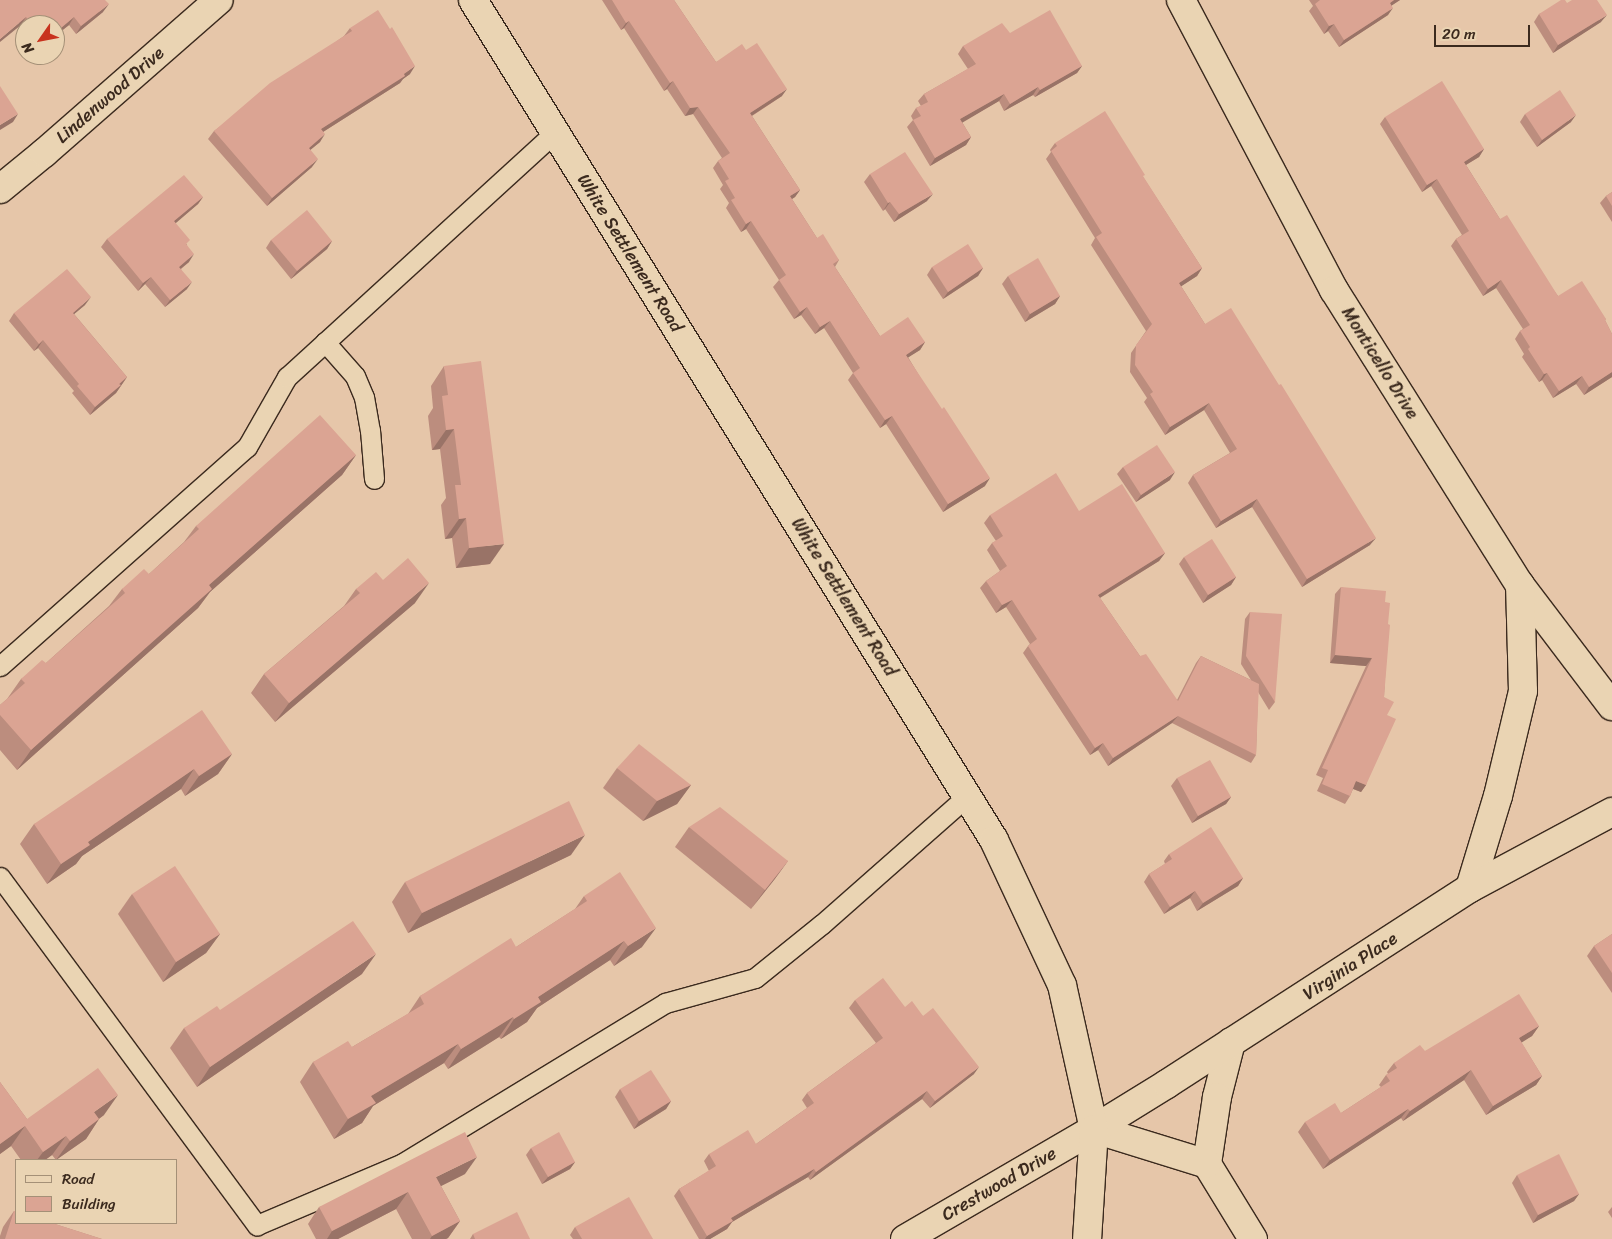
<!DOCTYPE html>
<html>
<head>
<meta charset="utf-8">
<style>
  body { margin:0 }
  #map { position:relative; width:1612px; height:1239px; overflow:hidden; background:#e6c6a9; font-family:Sriracha,sans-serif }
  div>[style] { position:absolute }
  .roads { filter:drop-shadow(1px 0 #3b2a1e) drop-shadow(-1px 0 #3b2a1e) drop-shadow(0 1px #3b2a1e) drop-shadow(0 -1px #3b2a1e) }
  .lane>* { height:19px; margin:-9.5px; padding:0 9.5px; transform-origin:9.5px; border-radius:9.5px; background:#ead4b3 }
  .street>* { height:28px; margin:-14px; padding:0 14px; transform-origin:14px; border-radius:14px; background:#ead4b3 }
  .secondary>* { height:28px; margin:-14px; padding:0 14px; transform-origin:14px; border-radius:14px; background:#ead4b3 }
  .wall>* { inset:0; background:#bc8d7e }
  .shaded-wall>* { inset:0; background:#997367 }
  .building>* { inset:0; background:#dba493 }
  span { translate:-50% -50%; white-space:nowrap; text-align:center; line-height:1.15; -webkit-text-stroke:5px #ead4b3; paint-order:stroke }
  .street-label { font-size:18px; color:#3b2a1e }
  .legend { position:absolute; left:15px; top:1159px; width:162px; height:65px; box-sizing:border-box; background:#ead4b3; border:1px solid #a49077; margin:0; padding:6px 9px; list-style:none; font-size:15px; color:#3b2a1e }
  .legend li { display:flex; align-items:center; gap:10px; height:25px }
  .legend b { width:25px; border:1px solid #a49077 }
  .north { position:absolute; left:15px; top:15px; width:50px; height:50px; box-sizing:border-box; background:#ead4b3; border:1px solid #a49077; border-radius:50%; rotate:237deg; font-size:14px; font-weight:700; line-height:20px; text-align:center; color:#3b2a1e }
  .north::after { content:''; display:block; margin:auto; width:18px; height:22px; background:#c8321e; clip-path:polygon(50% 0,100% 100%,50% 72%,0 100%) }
  .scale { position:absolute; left:1434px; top:25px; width:96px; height:22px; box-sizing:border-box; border:2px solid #3b2a1e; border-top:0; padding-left:6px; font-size:15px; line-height:18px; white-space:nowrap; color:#3b2a1e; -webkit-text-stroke:4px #ead4b3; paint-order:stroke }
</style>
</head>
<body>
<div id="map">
  <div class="roads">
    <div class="lane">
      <div style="left:325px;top:342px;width:45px;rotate:48.6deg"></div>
      <div style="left:355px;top:376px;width:23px;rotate:67deg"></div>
      <div style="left:364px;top:397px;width:34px;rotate:80deg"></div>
      <div style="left:370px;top:430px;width:49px;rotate:85.3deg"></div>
      <div style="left:0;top:666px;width:330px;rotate:-41.6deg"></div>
      <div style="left:247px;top:447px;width:81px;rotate:-60.3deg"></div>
      <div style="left:287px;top:377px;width:363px;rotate:-42.4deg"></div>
      <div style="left:0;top:877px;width:433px;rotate:53.6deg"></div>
      <div style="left:257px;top:1225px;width:159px;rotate:-23deg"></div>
      <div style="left:403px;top:1163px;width:307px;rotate:-31.4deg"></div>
      <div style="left:665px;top:1003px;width:93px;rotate:-15.5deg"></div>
      <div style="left:755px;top:978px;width:86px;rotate:-38.9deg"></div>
      <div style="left:822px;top:924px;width:193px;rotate:-41.4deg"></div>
    </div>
    <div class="street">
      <div style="left:1181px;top:0;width:328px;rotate:62.2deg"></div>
      <div style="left:1334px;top:290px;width:349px;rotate:57.8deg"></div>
      <div style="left:1520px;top:585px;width:152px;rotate:52.8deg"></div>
      <div style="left:0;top:189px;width:57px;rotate:-39.3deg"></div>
      <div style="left:44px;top:153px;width:232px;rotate:-41.2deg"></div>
      <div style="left:1470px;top:888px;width:96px;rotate:-73.1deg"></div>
      <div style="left:1498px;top:796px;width:108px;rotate:-76.6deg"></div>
      <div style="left:1523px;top:691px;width:106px;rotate:-91.6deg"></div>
      <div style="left:1231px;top:1042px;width:57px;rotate:104.3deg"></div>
      <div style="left:1217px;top:1097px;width:68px;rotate:98.5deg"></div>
      <div style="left:1207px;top:1164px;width:88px;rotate:58.5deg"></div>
      <div style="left:1094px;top:1129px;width:118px;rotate:17.2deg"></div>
      <div style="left:905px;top:1239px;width:219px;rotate:-30.2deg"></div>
      <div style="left:1094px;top:1129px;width:86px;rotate:-31.7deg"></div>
      <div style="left:1167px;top:1084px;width:361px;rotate:-32.9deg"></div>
      <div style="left:1470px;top:888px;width:161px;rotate:-28.2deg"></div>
    </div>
    <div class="secondary">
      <div style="left:473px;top:0;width:988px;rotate:58.19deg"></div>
      <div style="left:994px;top:840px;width:160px;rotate:64.9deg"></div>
      <div style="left:1062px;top:985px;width:148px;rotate:77.5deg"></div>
      <div style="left:1094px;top:1129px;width:110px;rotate:93.6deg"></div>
    </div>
  </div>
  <div class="wall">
    <div style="clip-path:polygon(0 0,103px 12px,76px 34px,69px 25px,55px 36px,55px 25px,25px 25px,25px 30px)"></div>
    <div style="clip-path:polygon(602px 0,674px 0,716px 62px,746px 50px,782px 96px,752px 116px,800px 190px,795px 197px,792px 199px,817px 238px,839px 260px,835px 267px,880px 336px,925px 342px,920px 350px,908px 357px,985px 486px,943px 512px,886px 424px,880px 428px,848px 380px,853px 373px,824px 328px,815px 334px,801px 315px,794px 319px,773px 287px,779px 280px,746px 229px,741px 232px,726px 208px,729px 203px,720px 189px,723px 185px,713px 168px,718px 161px,722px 158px,693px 114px,685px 116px,667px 89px,664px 91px,624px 28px,621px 30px)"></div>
    <div style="clip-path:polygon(1309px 0,1400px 0,1392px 5px,1388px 15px,1339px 47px,1328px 31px,1324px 34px,1309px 11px,1313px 6px)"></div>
    <div style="clip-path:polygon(1567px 3px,1601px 22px,1553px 53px,1534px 22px,1539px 14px)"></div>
    <div style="clip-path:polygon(350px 28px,410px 74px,403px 79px,400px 83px,323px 132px,320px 142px,310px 150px,312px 167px,267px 206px,208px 139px,214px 131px,344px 36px)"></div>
    <div style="clip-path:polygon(1010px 33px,1082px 66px,1077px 73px,1035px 97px,1033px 95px,1004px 111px,999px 101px,962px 122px,971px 137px,966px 145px,930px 166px,907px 127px,913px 120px,911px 116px,916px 108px,921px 106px,918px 101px,924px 94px,968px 69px,958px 54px,963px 46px)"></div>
    <div style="clip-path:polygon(1525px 114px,1571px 122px,1537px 147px,1520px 122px)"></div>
    <div style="clip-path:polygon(1385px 117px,1484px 149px,1479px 157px,1466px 165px,1500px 219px,1558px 296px,1606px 319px,1605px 320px,1612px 334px,1612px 377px,1584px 395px,1576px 384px,1553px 398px,1542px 380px,1539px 382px,1522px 357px,1524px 354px,1515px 339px,1520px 331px,1523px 329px,1496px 288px,1483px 296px,1451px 246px,1456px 239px,1462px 235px,1431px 186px,1422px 192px,1380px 124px)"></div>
    <div style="clip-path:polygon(1055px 143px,1143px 177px,1202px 268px,1197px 276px,1181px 286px,1205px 324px,1370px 545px,1302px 587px,1252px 507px,1216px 528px,1188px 483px,1193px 475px,1230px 453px,1204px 410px,1165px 435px,1144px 402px,1147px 398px,1130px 372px,1131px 353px,1146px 331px,1091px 245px,1095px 238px,1046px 159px,1051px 152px,1050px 150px)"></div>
    <div style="clip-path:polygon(870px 174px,927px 201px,894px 222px,885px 209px,883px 211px,864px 182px)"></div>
    <div style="clip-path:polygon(1612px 192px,1612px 222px,1600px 203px,1606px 196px)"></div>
    <div style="clip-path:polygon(203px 197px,198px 204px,175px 223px,187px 245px,189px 262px,181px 269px,187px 289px,165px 307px,145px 284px,138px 291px,101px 247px,107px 239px)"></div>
    <div style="clip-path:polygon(271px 240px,332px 241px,327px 249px,291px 279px,266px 248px)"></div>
    <div style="clip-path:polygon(932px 267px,983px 268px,978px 276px,943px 299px,927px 275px)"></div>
    <div style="clip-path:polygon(1008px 276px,1060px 296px,1055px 304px,1025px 322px,1002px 284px)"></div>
    <div style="clip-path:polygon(85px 305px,74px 314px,127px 377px,116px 393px,90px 415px,72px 393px,74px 391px,38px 348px,34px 351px,9px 321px,14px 313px)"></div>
    <div style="clip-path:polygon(444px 366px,490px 564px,456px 568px,452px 538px,445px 539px,441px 505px,446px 498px,440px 449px,432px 450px,428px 416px,433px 408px,431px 386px)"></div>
    <div style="clip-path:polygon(356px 455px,342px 475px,210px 592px,198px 608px,17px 770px,0 750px,0 705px,7px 699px,21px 679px,46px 663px,109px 606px,122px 589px,149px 574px,184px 542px,196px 526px)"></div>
    <div style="clip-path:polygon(1123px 467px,1170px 480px,1136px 502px,1117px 474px)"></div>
    <div style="clip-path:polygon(1079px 511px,1165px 553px,1159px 561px,1100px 598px,1140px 656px,1177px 700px,1196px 663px,1201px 656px,1251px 680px,1241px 664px,1245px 619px,1250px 612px,1275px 702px,1269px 710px,1258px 692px,1256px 755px,1251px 763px,1172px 723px,1108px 766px,1098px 750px,1090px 755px,1023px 653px,1028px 646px,1030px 644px,1006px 607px,996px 613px,980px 588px,986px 581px,1000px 571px,987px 550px,992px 543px,996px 541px,984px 523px,990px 515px)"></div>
    <div style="clip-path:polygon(1184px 557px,1236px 577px,1231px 585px,1203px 603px,1179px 564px)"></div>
    <div style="clip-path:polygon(383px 580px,415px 603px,275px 722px,251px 693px,264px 674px,344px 606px,356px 589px)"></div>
    <div style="clip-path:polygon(1341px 587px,1385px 602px,1388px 624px,1384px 697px,1387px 715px,1366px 785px,1361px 792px,1353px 789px,1350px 796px,1345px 804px,1317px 791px,1323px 778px,1316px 775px,1366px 666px,1330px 663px,1335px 594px)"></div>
    <div style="clip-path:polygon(232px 754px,218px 774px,185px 796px,181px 789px,82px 856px,76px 864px,47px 884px,20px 844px,34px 824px)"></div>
    <div style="clip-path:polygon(617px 768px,691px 785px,677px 804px,643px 821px,603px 788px)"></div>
    <div style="clip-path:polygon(1177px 778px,1231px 797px,1226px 804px,1192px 823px,1171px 786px)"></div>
    <div style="clip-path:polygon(689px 827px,788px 861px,774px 880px,751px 909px,675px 847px)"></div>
    <div style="clip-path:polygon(1169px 854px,1243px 878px,1238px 886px,1197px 911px,1190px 898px,1164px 914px,1144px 882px,1149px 874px,1165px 864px,1164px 861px)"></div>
    <div style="clip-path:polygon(571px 855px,408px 933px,392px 902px,405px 882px)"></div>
    <div style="clip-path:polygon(132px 894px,220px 934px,206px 953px,163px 982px,118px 914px)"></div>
    <div style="clip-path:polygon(584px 896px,642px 947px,614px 966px,610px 960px,537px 1008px,527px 1022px,501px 1039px,499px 1037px,448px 1069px,444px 1063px,373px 1106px,362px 1123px,334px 1139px,300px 1082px,313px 1062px,352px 1047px,408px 1014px,420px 996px,516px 947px,575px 909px)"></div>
    <div style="clip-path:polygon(1612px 934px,1612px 993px,1587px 956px,1594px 946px)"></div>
    <div style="clip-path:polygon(362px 974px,197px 1087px,170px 1048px,184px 1028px)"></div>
    <div style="clip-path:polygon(855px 1000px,905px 1007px,923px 1016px,974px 1074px,930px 1108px,922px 1099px,810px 1180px,808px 1177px,732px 1222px,727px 1229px,710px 1239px,699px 1239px,674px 1196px,679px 1189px,709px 1171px,704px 1161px,709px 1154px,756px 1144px,807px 1108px,802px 1100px,807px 1093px,876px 1043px,849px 1008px)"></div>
    <div style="clip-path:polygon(1539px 1026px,1532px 1036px,1521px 1042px,1542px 1076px,1536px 1085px,1486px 1115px,1464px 1080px,1403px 1121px,1401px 1118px,1323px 1169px,1298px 1132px,1305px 1122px,1341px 1113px,1381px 1087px,1379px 1085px,1386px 1075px,1388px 1074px,1387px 1072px,1394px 1063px,1425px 1051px)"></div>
    <div style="clip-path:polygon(0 1082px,27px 1119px,104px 1115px,99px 1119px,86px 1139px,56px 1160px,52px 1155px,45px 1160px,21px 1160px,11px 1146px,0 1154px)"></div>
    <div style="clip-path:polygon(620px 1089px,671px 1101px,666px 1109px,634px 1129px,615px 1097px)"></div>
    <div style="clip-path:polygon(531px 1148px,575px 1162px,570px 1169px,542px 1184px,526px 1155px)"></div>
    <div style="clip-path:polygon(465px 1174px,441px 1186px,460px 1221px,448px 1238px,446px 1239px,412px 1239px,396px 1209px,338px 1239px,316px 1239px,308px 1224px,319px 1207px)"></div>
    <div style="clip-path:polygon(1517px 1175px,1579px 1194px,1574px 1201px,1533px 1223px,1512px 1183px)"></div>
    <div style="clip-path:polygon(1612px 1207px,1612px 1218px,1608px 1212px)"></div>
    <div style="clip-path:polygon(14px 1211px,102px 1239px,0 1239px,0 1236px,3px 1227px)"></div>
    <div style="clip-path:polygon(575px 1227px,653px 1239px,573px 1239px,570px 1235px)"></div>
    <div style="clip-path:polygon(473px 1234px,530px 1239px,470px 1239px)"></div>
  </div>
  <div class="shaded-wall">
    <div style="clip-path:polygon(1394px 0,1400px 0,1385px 10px,1390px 3px)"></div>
    <div style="clip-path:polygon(109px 4px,103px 12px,76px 34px,81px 26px)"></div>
    <div style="clip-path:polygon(1393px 8px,1388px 15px,1339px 47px,1344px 40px)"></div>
    <div style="clip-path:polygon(1607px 15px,1601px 22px,1553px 53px,1558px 45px)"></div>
    <div style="clip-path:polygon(26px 17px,21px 25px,0 42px,0 39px)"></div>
    <div style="clip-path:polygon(74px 17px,69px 25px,55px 36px,55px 33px)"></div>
    <div style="clip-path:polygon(629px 21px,624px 28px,621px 30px,626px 23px)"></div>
    <div style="clip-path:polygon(1334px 24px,1328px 31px,1324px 34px,1329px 26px)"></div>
    <div style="clip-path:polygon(415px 66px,410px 74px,403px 79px,400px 83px,315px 137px,321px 129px)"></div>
    <div style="clip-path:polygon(1082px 66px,1077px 73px,1035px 97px,1040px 90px)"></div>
    <div style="clip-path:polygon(673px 81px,667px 89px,664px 91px,670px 83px)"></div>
    <div style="clip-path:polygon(1038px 87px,1033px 95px,1004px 111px,1010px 104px)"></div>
    <div style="clip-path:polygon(787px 89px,782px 96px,745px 120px,750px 113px)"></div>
    <div style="clip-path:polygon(1004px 94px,999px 101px,955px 127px,960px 119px)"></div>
    <div style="clip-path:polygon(698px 107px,693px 114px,685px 116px,690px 108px)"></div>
    <div style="clip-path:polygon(18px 114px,13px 122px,0 130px,0 125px)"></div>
    <div style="clip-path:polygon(1576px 115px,1571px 122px,1537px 147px,1542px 140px)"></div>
    <div style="clip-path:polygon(325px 134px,320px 142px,303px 156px,309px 148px)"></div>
    <div style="clip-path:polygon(971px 137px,966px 145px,930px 166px,935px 158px)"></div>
    <div style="clip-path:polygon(1484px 149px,1479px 157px,1459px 169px,1464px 162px)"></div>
    <div style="clip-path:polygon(318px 159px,312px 167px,267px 206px,272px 198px)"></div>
    <div style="clip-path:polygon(1437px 179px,1431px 186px,1422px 192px,1427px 185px)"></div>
    <div style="clip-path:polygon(800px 190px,795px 197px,784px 204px,790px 196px)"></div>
    <div style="clip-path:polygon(933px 194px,927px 201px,894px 222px,899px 214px)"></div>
    <div style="clip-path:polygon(203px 197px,198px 204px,169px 229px,174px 221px)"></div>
    <div style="clip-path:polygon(890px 202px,885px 209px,883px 211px,888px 203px)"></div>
    <div style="clip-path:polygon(751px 221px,746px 229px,741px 232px,746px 224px)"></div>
    <div style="clip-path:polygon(332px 241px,327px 249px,291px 279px,297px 271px)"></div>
    <div style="clip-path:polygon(194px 254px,189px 262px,174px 274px,179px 267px)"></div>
    <div style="clip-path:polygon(983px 268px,978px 276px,943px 299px,948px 292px)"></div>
    <div style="clip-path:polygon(1202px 268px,1197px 276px,1174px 291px,1179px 283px)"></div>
    <div style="clip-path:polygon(151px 277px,145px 284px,138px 291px,143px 283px)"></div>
    <div style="clip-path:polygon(1501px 280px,1496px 288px,1483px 296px,1488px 289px)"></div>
    <div style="clip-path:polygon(192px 282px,187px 289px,165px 307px,170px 300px)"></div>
    <div style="clip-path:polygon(1060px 296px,1055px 304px,1025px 322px,1030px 314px)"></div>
    <div style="clip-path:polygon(91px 297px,85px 305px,67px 320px,73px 313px)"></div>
    <div style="clip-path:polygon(807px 307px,801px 315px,794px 319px,800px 312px)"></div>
    <div style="clip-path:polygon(830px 321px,824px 328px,815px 334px,820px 327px)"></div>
    <div style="clip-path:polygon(43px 340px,38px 348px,34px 351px,39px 344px)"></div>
    <div style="clip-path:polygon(925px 342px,920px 350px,901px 362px,906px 355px)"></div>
    <div style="clip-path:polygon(1612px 372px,1612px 377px,1584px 395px,1589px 387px)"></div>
    <div style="clip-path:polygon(1547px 373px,1542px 380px,1539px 382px,1544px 374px)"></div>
    <div style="clip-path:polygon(1582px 376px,1576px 384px,1553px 398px,1559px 391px)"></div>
    <div style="clip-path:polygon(127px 377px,116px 393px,90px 415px,95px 407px)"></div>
    <div style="clip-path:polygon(1209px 403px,1204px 410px,1165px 435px,1170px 427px)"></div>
    <div style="clip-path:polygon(892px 416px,886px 424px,880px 428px,885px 420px)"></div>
    <div style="clip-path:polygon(454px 429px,440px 449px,432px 450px,446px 430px)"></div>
    <div style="clip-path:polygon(356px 455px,342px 475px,210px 592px,198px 608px,17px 770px,31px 750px,209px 585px)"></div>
    <div style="clip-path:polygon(1175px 472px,1170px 480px,1136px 502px,1141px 495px)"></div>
    <div style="clip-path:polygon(990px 478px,985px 486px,943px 512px,948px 504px)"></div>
    <div style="clip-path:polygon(1257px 499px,1252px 507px,1216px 528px,1221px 521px)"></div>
    <div style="clip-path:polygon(466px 518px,452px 538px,445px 539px,459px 519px)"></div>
    <div style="clip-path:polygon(1376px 538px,1370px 545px,1302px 587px,1307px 579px)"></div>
    <div style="clip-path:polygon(504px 544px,490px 564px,456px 568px,469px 548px)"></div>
    <div style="clip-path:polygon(1165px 553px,1159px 561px,1093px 602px,1098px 595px)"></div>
    <div style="clip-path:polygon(1236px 577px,1231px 585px,1203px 603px,1208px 595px)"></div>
    <div style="clip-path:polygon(429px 583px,415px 603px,275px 722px,289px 703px)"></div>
    <div style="clip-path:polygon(1012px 600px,1006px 607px,996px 613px,1002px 605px)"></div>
    <div style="clip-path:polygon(1335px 655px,1372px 658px,1366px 666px,1330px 663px)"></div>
    <div style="clip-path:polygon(1178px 716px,1172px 723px,1108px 766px,1113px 758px)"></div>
    <div style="clip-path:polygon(1103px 743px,1098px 750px,1090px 755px,1095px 748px)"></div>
    <div style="clip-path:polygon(232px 754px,218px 774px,185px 796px,199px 776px)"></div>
    <div style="clip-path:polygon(194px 769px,181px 789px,82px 856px,76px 864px,47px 884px,61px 864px,88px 842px)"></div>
    <div style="clip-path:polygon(1356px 781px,1366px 785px,1361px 792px,1351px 788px)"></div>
    <div style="clip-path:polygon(691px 785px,677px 804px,643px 821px,657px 801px)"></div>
    <div style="clip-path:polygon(1231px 797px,1226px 804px,1192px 823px,1198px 816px)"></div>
    <div style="clip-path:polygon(585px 835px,571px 855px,408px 933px,422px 913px)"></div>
    <div style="clip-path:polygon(788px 861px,774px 880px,751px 909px,765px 890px)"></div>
    <div style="clip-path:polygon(1243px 878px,1238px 886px,1197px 911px,1203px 903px)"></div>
    <div style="clip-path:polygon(1195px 891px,1190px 898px,1164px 914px,1170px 907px)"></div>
    <div style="clip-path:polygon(656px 928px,642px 947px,614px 966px,628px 946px)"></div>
    <div style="clip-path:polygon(220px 934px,206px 953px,163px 982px,176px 962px)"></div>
    <div style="clip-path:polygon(624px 941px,610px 960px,537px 1008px,527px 1022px,501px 1039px,514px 1019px,538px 997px)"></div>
    <div style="clip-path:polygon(376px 954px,362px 974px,197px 1087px,210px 1067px)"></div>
    <div style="clip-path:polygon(513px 1017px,499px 1037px,448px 1069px,461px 1049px)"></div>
    <div style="clip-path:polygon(1539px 1026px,1532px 1036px,1513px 1048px,1519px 1038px)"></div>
    <div style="clip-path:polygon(458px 1044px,444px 1063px,373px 1106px,362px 1123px,334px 1139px,348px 1119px,371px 1096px)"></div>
    <div style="clip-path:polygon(979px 1067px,974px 1074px,930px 1108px,935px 1101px)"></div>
    <div style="clip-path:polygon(1471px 1070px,1464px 1080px,1403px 1121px,1410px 1111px)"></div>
    <div style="clip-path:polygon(1542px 1076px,1536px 1085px,1486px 1115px,1493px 1106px)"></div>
    <div style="clip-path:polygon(927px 1091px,922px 1099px,810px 1180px,816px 1172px)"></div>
    <div style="clip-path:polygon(118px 1095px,104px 1115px,81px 1132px,94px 1112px)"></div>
    <div style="clip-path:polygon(671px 1101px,666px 1109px,634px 1129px,639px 1121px)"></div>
    <div style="clip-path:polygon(1408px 1109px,1401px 1118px,1323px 1169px,1330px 1160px)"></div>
    <div style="clip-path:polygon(99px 1119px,86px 1139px,56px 1160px,70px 1141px)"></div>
    <div style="clip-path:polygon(25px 1126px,11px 1146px,0 1154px,0 1144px)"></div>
    <div style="clip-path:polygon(66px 1136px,52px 1155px,45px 1160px,37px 1160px,43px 1152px)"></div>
    <div style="clip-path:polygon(477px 1157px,465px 1174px,425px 1194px,436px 1177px)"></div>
    <div style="clip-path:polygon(575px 1162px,570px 1169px,542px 1184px,548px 1177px)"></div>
    <div style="clip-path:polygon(814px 1169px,808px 1177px,732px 1222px,727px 1229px,710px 1239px,705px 1239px,707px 1236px,731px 1218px)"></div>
    <div style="clip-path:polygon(408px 1192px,396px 1209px,338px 1239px,327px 1239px,332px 1231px)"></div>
    <div style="clip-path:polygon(1579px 1194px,1574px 1201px,1533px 1223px,1538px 1215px)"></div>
    <div style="clip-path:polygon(460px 1221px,448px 1238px,446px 1239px,430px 1239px,432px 1236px)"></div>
  </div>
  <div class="building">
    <div style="clip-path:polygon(0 0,105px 0,109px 4px,81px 26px,74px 17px,55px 33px,55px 25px,32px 25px,26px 17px,0 39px)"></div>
    <div style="clip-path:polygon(612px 0,674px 0,716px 62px,742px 44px,746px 50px,757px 43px,787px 89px,750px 113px,800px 190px,790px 196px,817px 238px,823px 234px,839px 260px,833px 264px,880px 336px,908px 317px,925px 342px,906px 355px,942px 409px,944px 407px,990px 478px,948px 504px,892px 416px,885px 420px,853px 373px,860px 368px,830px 321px,820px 327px,807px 307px,800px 312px,779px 280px,786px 275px,751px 221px,746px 224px,731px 200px,735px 198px,725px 181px,729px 179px,718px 161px,730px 153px,698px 107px,690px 108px,673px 81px,670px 83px,629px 21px,626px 23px)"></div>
    <div style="clip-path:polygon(1320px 0,1394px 0,1390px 3px,1393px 8px,1344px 40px,1334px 24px,1329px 26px,1315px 4px)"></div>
    <div style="clip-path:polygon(1561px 0,1565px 0,1567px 3px,1572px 0,1597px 0,1607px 15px,1558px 45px,1539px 14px)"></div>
    <div style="clip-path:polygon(378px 10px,390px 29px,392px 27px,415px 66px,404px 74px,405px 76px,321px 129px,325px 134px,309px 148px,318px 159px,272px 198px,214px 131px,270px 83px,352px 31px,350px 28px)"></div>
    <div style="clip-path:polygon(1050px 10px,1082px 66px,1040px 90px,1038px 87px,1010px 104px,1004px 94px,960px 119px,971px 137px,935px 158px,913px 120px,921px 116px,916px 108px,928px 102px,924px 94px,976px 64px,963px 46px,1002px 23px,1010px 33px)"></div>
    <div style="clip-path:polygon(1442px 81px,1484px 149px,1464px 162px,1500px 219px,1507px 215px,1558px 296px,1582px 281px,1606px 319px,1605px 320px,1612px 334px,1612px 372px,1589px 387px,1582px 376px,1559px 391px,1547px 373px,1544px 374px,1528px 349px,1530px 347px,1520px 331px,1530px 325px,1501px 280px,1488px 289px,1456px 239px,1469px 231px,1437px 179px,1427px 185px,1385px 117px)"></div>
    <div style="clip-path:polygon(0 86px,18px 114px,0 125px)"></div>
    <div style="clip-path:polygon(1560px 90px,1576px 115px,1542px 140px,1525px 114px)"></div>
    <div style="clip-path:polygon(1105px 111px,1145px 175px,1143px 176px,1202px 268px,1179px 283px,1205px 324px,1231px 308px,1279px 385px,1281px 384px,1376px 538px,1307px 579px,1257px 499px,1221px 521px,1193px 475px,1237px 449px,1209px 403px,1170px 427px,1150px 394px,1153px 392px,1135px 365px,1136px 345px,1152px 324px,1096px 237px,1102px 233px,1051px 151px,1057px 146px,1055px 143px)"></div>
    <div style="clip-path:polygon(905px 152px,933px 194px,899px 214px,890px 202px,888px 203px,870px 174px)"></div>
    <div style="clip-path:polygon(184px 175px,203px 197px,174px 221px,190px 240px,186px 244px,194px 254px,179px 267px,192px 282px,170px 300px,151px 277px,143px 283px,107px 239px)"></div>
    <div style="clip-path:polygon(1612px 192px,1612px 206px,1606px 196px)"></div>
    <div style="clip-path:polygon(307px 210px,332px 241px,297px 271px,271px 240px)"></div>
    <div style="clip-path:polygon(968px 244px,983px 268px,948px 292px,932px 267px)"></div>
    <div style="clip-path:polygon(1038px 258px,1060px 296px,1030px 314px,1008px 276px)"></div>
    <div style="clip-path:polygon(67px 269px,91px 297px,73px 313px,127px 377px,119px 384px,121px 385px,95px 407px,77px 386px,79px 384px,43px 340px,39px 344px,14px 313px)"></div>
    <div style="clip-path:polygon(481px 361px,504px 544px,469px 548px,466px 518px,459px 519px,455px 485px,461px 485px,454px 429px,446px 430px,442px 396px,448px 395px,444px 366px)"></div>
    <div style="clip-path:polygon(320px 415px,356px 455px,209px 585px,212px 589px,31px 750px,0 715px,0 705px,25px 683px,21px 679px,42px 660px,46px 663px,125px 593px,122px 589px,144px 569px,149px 574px,199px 529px,196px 526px)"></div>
    <div style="clip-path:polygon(1157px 445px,1175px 472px,1141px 495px,1123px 467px)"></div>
    <div style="clip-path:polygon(1056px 473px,1079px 511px,1122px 484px,1165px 553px,1098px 595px,1140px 656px,1146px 654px,1178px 701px,1201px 656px,1259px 684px,1256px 755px,1178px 716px,1113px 758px,1103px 743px,1095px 748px,1028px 646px,1037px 639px,1012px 600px,1002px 605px,986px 581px,1007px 566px,992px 543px,1003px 536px,990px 515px)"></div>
    <div style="clip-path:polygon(1212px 539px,1236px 577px,1208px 595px,1184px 557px)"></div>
    <div style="clip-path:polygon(408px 558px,429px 583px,289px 703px,264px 674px,360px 593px,356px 589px,376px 572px,383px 580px)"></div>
    <div style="clip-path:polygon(1341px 587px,1386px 591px,1385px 602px,1390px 603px,1388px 624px,1390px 625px,1384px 697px,1394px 702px,1387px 715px,1396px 719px,1366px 785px,1356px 781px,1350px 796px,1322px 784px,1328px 770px,1322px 768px,1372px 658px,1335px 655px)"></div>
    <div style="clip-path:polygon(1250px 612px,1282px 614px,1275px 702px,1246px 656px)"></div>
    <div style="clip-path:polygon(202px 710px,232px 754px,199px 776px,194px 769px,88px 842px,90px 845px,61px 864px,34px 824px)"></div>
    <div style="clip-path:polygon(639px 744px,691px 785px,657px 801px,617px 768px)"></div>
    <div style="clip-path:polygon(1210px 760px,1231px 797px,1198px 816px,1177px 778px)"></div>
    <div style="clip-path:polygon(569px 801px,585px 835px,422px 913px,405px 882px)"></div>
    <div style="clip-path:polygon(720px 807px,788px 861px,765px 890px,689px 827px)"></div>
    <div style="clip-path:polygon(1211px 827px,1243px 878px,1203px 903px,1195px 891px,1170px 907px,1149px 874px,1172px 859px,1169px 854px)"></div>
    <div style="clip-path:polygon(175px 866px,220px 934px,176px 962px,132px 894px)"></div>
    <div style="clip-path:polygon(620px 872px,656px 928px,628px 946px,624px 941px,538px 997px,541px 1002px,514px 1019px,513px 1017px,461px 1049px,458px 1044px,371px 1096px,376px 1103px,348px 1119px,313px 1062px,348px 1041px,352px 1047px,424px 1004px,420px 996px,511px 938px,516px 947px,587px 901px,584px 896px)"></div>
    <div style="clip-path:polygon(353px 921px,376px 954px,210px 1067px,184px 1028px,217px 1006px,220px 1010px)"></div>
    <div style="clip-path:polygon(1612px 934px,1612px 973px,1594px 946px)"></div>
    <div style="clip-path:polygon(883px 978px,905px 1007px,912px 1001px,923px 1016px,933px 1008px,979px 1067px,935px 1101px,927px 1091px,816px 1172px,814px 1169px,731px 1218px,733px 1221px,707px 1236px,679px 1189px,716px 1166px,709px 1154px,748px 1130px,756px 1144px,814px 1103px,807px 1093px,883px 1038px,855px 1000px)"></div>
    <div style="clip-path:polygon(1519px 994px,1539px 1026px,1519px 1038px,1542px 1076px,1493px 1106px,1471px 1070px,1410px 1111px,1408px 1109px,1330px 1160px,1305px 1122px,1335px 1103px,1341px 1113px,1390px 1081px,1386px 1075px,1397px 1068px,1394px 1063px,1420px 1045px,1425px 1051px)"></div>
    <div style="clip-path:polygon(98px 1068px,118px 1095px,94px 1112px,99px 1119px,70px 1141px,66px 1136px,43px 1152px,25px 1126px,0 1144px,0 1082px,27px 1119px)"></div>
    <div style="clip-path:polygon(651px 1070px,671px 1101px,639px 1121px,620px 1089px)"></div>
    <div style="clip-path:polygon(465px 1132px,477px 1157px,436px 1177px,460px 1221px,432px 1236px,408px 1192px,332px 1231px,319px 1207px)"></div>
    <div style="clip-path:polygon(559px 1132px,575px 1162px,548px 1177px,531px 1148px)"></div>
    <div style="clip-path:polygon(1559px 1154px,1579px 1194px,1538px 1215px,1517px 1175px)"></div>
    <div style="clip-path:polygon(629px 1197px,653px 1239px,582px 1239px,575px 1227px)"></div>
    <div style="clip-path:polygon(14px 1211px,16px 1211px,16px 1223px,52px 1223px,102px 1239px,5px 1239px)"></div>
    <div style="clip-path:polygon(517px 1212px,530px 1239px,475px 1239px,473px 1234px)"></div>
  </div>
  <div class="street-label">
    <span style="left:110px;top:95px;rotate:-41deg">Lindenwood Drive</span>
    <span style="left:630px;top:253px;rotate:58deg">White Settlement Road</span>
    <span style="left:1380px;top:363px;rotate:58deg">Monticello Drive</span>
    <span style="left:844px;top:597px;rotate:58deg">White Settlement Road</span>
    <span style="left:1350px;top:966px;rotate:-33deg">Virginia Place</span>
    <span style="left:999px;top:1184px;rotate:-30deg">Crestwood Drive</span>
  </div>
  <ul class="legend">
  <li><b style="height:6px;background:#ead4b3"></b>Road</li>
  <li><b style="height:14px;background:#dba493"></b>Building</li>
  </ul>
  <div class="north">N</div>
  <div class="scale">20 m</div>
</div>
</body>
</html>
